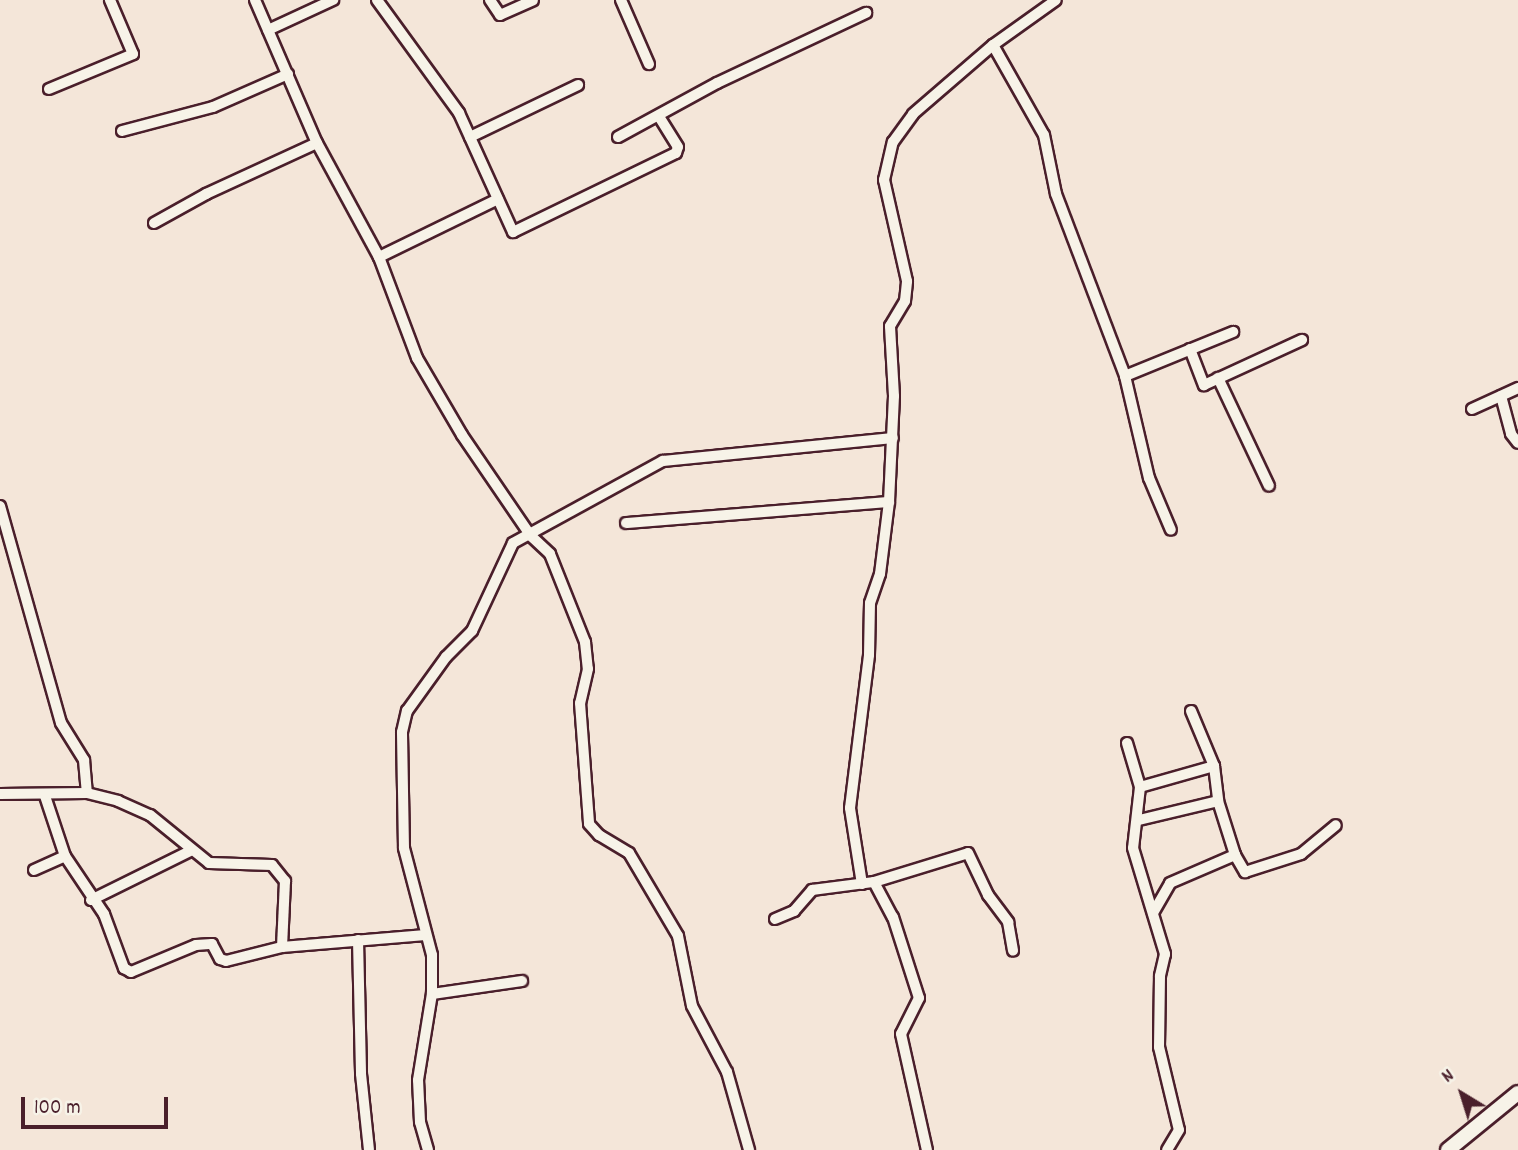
<!DOCTYPE html>
<html>
<head>
<meta charset="utf-8">
<style>
  body { margin:0 }
  #map { position:relative; width:1518px; height:1150px; overflow:hidden; background:#f4e6d9; font-family:Dekko,sans-serif }
  div>[style] { position:absolute }
  .roads { filter:drop-shadow(2px 0 #4a1f2b) drop-shadow(-2px 0 #4a1f2b) drop-shadow(0 2px #4a1f2b) drop-shadow(0 -2px #4a1f2b) }
  .minor>* { height:10px; margin:-5px; padding:0 5px; transform-origin:5px; border-radius:5px; background:#f7f3e8 }
  .secondary>* { height:14px; margin:-7px; padding:0 7px; transform-origin:7px; border-radius:7px; background:#f7f3e8 }
  span { translate:-50% -50%; white-space:nowrap; text-align:center; line-height:1.15; -webkit-text-stroke:6px #f7f3e8; paint-order:stroke }
  .north { position:absolute; left:1427px; top:1059px; width:70px; height:70px; -webkit-text-stroke:5px #f7f3e8; paint-order:stroke; rotate:322deg; font-size:19px; font-weight:700; line-height:28px; text-align:center; color:#4a1f2b }
  .north::after { content:''; display:block; margin:auto; width:24px; height:32px; background:#4a1f2b; clip-path:polygon(50% 0,100% 100%,50% 72%,0 100%) }
  .scale { position:absolute; left:21px; top:1097px; width:147px; height:32px; box-sizing:border-box; border:4px solid #4a1f2b; border-top:0; padding-left:9px; font-size:21px; line-height:24px; white-space:nowrap; color:#4a1f2b; -webkit-text-stroke:5px #f7f3e8; paint-order:stroke }
</style>
</head>
<body>
<div id="map">
  <div class="roads">
    <div class="minor">
      <div style="left:255px;top:0;width:156px;rotate:66.6deg"></div>
      <div style="left:317px;top:143px;width:130px;rotate:61.5deg"></div>
      <div style="left:379px;top:257px;width:108px;rotate:69.4deg"></div>
      <div style="left:417px;top:358px;width:89px;rotate:59.7deg"></div>
      <div style="left:462px;top:435px;width:122px;rotate:55.7deg"></div>
      <div style="left:531px;top:536px;width:26px;rotate:43deg"></div>
      <div style="left:550px;top:554px;width:95px;rotate:68.3deg"></div>
      <div style="left:585px;top:642px;width:27px;rotate:84deg"></div>
      <div style="left:588px;top:669px;width:35px;rotate:103deg"></div>
      <div style="left:580px;top:703px;width:121px;rotate:85.7deg"></div>
      <div style="left:589px;top:824px;width:15px;rotate:48deg"></div>
      <div style="left:599px;top:835px;width:35px;rotate:31deg"></div>
      <div style="left:629px;top:853px;width:96px;rotate:59.4deg"></div>
      <div style="left:678px;top:936px;width:71px;rotate:78.7deg"></div>
      <div style="left:692px;top:1006px;width:75px;rotate:62.1deg"></div>
      <div style="left:727px;top:1072px;width:81px;rotate:74.2deg"></div>
      <div style="left:377px;top:0;width:140px;rotate:54deg"></div>
      <div style="left:459px;top:113px;width:131px;rotate:65.6deg"></div>
      <div style="left:513px;top:232px;width:181px;rotate:-25.9deg"></div>
      <div style="left:676px;top:153px;width:6px;rotate:-72deg"></div>
      <div style="left:678px;top:147px;width:36px;rotate:-122deg"></div>
      <div style="left:490px;top:0;width:18px;rotate:56deg"></div>
      <div style="left:500px;top:15px;width:36px;rotate:-24deg"></div>
      <div style="left:621px;top:0;width:70px;rotate:66.4deg"></div>
      <div style="left:268px;top:30px;width:72px;rotate:-24.8deg"></div>
      <div style="left:993px;top:45px;width:103px;rotate:60.5deg"></div>
      <div style="left:1044px;top:135px;width:60px;rotate:78.5deg"></div>
      <div style="left:1056px;top:194px;width:195px;rotate:69.2deg"></div>
      <div style="left:1125px;top:376px;width:105px;rotate:76.8deg"></div>
      <div style="left:1149px;top:478px;width:56px;rotate:67.1deg"></div>
      <div style="left:49px;top:89px;width:91px;rotate:-22.6deg"></div>
      <div style="left:133px;top:54px;width:59px;rotate:-113.1deg"></div>
      <div style="left:122px;top:131px;width:94px;rotate:-14.8deg"></div>
      <div style="left:213px;top:107px;width:82px;rotate:-23.7deg"></div>
      <div style="left:470px;top:137px;width:120px;rotate:-25.7deg"></div>
      <div style="left:618px;top:137px;width:113px;rotate:-28.6deg"></div>
      <div style="left:717px;top:83px;width:165px;rotate:-25.2deg"></div>
      <div style="left:154px;top:223px;width:60px;rotate:-29.1deg"></div>
      <div style="left:206px;top:194px;width:122px;rotate:-24.7deg"></div>
      <div style="left:379px;top:257px;width:132px;rotate:-26deg"></div>
      <div style="left:1190px;top:349px;width:39px;rotate:69deg"></div>
      <div style="left:1204px;top:385px;width:108px;rotate:-24.7deg"></div>
      <div style="left:1125px;top:376px;width:117px;rotate:-22.2deg"></div>
      <div style="left:1218px;top:378px;width:119px;rotate:64.7deg"></div>
      <div style="left:1501px;top:396px;width:39px;rotate:75deg"></div>
      <div style="left:1511px;top:434px;width:11px;rotate:52deg"></div>
      <div style="left:1472px;top:409px;width:51px;rotate:-24.5deg"></div>
      <div style="left:0;top:506px;width:225px;rotate:74.3deg"></div>
      <div style="left:61px;top:723px;width:44px;rotate:58.1deg"></div>
      <div style="left:84px;top:760px;width:33px;rotate:85deg"></div>
      <div style="left:626px;top:523px;width:264px;rotate:-4.6deg"></div>
      <div style="left:1191px;top:711px;width:60px;rotate:67.3deg"></div>
      <div style="left:1214px;top:766px;width:35px;rotate:83deg"></div>
      <div style="left:1218px;top:801px;width:57px;rotate:72.5deg"></div>
      <div style="left:1127px;top:743px;width:46px;rotate:73.5deg"></div>
      <div style="left:1140px;top:787px;width:61px;rotate:96.5deg"></div>
      <div style="left:1133px;top:848px;width:111px;rotate:73.2deg"></div>
      <div style="left:1165px;top:954px;width:23px;rotate:103deg"></div>
      <div style="left:1160px;top:976px;width:71px;rotate:90.8deg"></div>
      <div style="left:1159px;top:1047px;width:85px;rotate:76.5deg"></div>
      <div style="left:1179px;top:1130px;width:23px;rotate:121deg"></div>
      <div style="left:1140px;top:787px;width:77px;rotate:-15.8deg"></div>
      <div style="left:0;top:794px;width:87px;rotate:-0.7deg"></div>
      <div style="left:87px;top:793px;width:32px;rotate:14deg"></div>
      <div style="left:118px;top:801px;width:35px;rotate:24deg"></div>
      <div style="left:150px;top:815px;width:76px;rotate:39.1deg"></div>
      <div style="left:209px;top:863px;width:63px;rotate:1.8deg"></div>
      <div style="left:272px;top:865px;width:21px;rotate:51deg"></div>
      <div style="left:285px;top:881px;width:66px;rotate:92.6deg"></div>
      <div style="left:45px;top:796px;width:63px;rotate:71.6deg"></div>
      <div style="left:1139px;top:820px;width:81px;rotate:-13.5deg"></div>
      <div style="left:34px;top:870px;width:34px;rotate:-24deg"></div>
      <div style="left:65px;top:856px;width:70px;rotate:56.1deg"></div>
      <div style="left:104px;top:914px;width:58px;rotate:69.7deg"></div>
      <div style="left:124px;top:968px;width:8px;rotate:30deg"></div>
      <div style="left:131px;top:972px;width:70px;rotate:-22.6deg"></div>
      <div style="left:196px;top:945px;width:16px;rotate:-4deg"></div>
      <div style="left:212px;top:944px;width:17px;rotate:62deg"></div>
      <div style="left:220px;top:959px;width:6px;rotate:18deg"></div>
      <div style="left:226px;top:961px;width:58px;rotate:-14deg"></div>
      <div style="left:282px;top:947px;width:144px;rotate:-4.8deg"></div>
      <div style="left:874px;top:882px;width:40px;rotate:62deg"></div>
      <div style="left:893px;top:917px;width:85px;rotate:72.2deg"></div>
      <div style="left:919px;top:998px;width:40px;rotate:116.6deg"></div>
      <div style="left:901px;top:1034px;width:119px;rotate:77.4deg"></div>
      <div style="left:862px;top:884px;width:77px;rotate:-99deg"></div>
      <div style="left:850px;top:808px;width:154px;rotate:-82.9deg"></div>
      <div style="left:869px;top:655px;width:52px;rotate:-88.9deg"></div>
      <div style="left:870px;top:603px;width:31px;rotate:-71deg"></div>
      <div style="left:880px;top:574px;width:73px;rotate:-82.9deg"></div>
      <div style="left:889px;top:502px;width:106px;rotate:-87.3deg"></div>
      <div style="left:894px;top:396px;width:70px;rotate:-93.3deg"></div>
      <div style="left:890px;top:326px;width:29px;rotate:-59deg"></div>
      <div style="left:905px;top:301px;width:20px;rotate:-84deg"></div>
      <div style="left:907px;top:281px;width:104px;rotate:-102.8deg"></div>
      <div style="left:884px;top:180px;width:39px;rotate:-77deg"></div>
      <div style="left:893px;top:142px;width:34px;rotate:-54deg"></div>
      <div style="left:913px;top:114px;width:106px;rotate:-40.8deg"></div>
      <div style="left:993px;top:45px;width:77px;rotate:-35.5deg"></div>
      <div style="left:91px;top:900px;width:110px;rotate:-26.3deg"></div>
      <div style="left:1153px;top:913px;width:34px;rotate:-60deg"></div>
      <div style="left:1170px;top:883px;width:71px;rotate:-23.3deg"></div>
      <div style="left:1235px;top:855px;width:20px;rotate:60deg"></div>
      <div style="left:1245px;top:872px;width:59px;rotate:-17.8deg"></div>
      <div style="left:1301px;top:854px;width:45px;rotate:-39.6deg"></div>
      <div style="left:775px;top:919px;width:21px;rotate:-23deg"></div>
      <div style="left:794px;top:911px;width:28px;rotate:-49deg"></div>
      <div style="left:812px;top:890px;width:63px;rotate:-7.4deg"></div>
      <div style="left:874px;top:882px;width:98px;rotate:-17.1deg"></div>
      <div style="left:968px;top:853px;width:47px;rotate:64.5deg"></div>
      <div style="left:988px;top:895px;width:34px;rotate:53deg"></div>
      <div style="left:1008px;top:922px;width:29px;rotate:80deg"></div>
      <div style="left:358px;top:940px;width:134px;rotate:88.7deg"></div>
      <div style="left:361px;top:1074px;width:76px;rotate:84deg"></div>
      <div style="left:432px;top:994px;width:91px;rotate:-8.2deg"></div>
      <div style="left:428px;top:1150px;width:29px;rotate:-106deg"></div>
      <div style="left:420px;top:1122px;width:42px;rotate:-92.7deg"></div>
      <div style="left:418px;top:1080px;width:87px;rotate:-80.8deg"></div>
      <div style="left:432px;top:994px;width:39px;rotate:-90deg"></div>
      <div style="left:432px;top:955px;width:111px;rotate:-104.7deg"></div>
      <div style="left:404px;top:848px;width:116px;rotate:-91deg"></div>
      <div style="left:402px;top:732px;width:22px;rotate:-77deg"></div>
      <div style="left:407px;top:711px;width:67px;rotate:-54.2deg"></div>
      <div style="left:446px;top:657px;width:37px;rotate:-45deg"></div>
      <div style="left:472px;top:631px;width:97px;rotate:-65deg"></div>
      <div style="left:513px;top:543px;width:171px;rotate:-28.7deg"></div>
      <div style="left:663px;top:461px;width:231px;rotate:-5.7deg"></div>
    </div>
    <div class="secondary">
      <div style="left:1448px;top:1150px;width:90px;rotate:-39.2deg"></div>
    </div>
  </div>
  <div class="north">N</div>
  <div class="scale">100 m</div>
</div>
</body>
</html>
